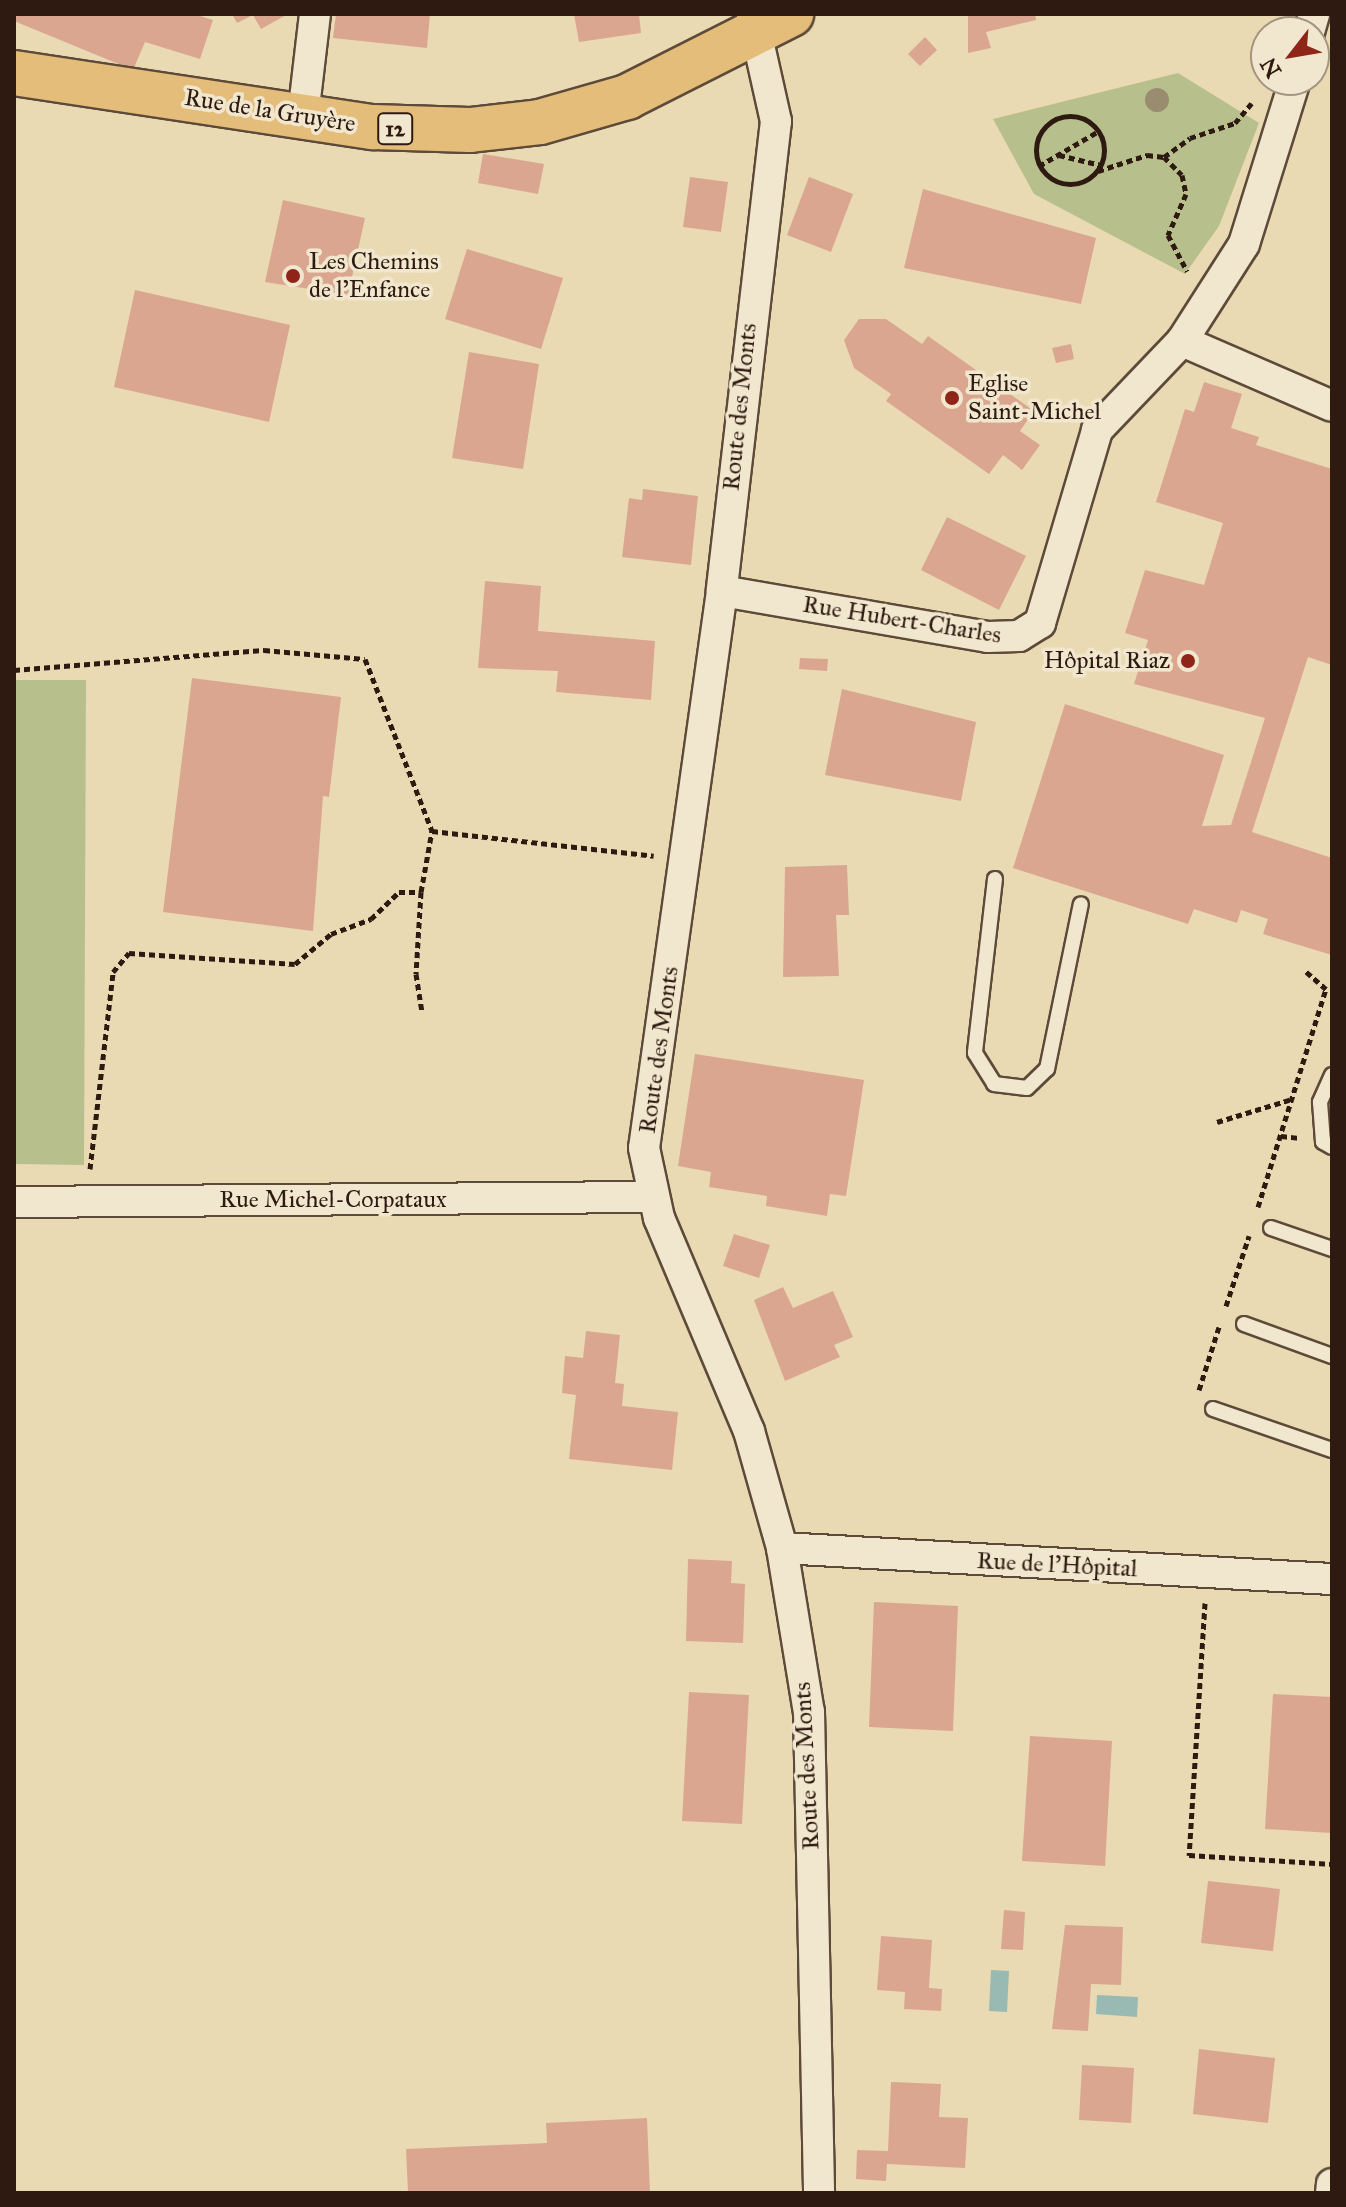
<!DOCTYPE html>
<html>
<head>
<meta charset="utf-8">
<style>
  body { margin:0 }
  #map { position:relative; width:1346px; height:2207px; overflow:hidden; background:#eadab4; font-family:"IM FELL Great Primer",serif }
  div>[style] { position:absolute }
  .green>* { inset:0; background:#b7c08d }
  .water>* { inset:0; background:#98bab2 }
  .building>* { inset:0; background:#daa690 }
  .path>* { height:5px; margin-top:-2.5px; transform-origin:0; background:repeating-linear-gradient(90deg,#2e1a10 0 6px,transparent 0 10px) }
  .path>.ring { margin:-2.5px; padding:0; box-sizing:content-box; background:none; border:5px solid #2e1a10; border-radius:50% }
  .roads { filter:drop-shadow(2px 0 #5d4a39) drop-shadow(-2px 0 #5d4a39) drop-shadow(0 2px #5d4a39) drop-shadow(0 -2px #5d4a39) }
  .service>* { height:14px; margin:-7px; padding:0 7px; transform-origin:7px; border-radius:7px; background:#f1e7ce }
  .minor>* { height:30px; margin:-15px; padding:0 15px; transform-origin:15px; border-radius:15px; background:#f1e7ce }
  .primary>* { height:44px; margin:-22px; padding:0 22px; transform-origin:22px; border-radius:22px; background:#e5bd7a }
  .trees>* { width:24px; height:24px; margin:-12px; border-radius:50%; background:#998c6f }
  .dots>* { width:22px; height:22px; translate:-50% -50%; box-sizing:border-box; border:4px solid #f1e7ce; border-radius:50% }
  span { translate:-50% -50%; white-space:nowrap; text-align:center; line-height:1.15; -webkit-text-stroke:7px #f1e7ce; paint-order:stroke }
  .shield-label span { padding:2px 6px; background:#f1e7ce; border:2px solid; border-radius:6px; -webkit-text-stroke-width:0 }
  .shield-label { font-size:22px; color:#2e1a10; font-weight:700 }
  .street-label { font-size:24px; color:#2e1a10 }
  .poi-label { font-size:24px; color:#2e1a10 }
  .left { translate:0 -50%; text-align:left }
  .right { translate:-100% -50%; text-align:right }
  .frame { position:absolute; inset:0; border:16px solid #2e1a10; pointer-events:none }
  .north { position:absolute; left:1250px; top:16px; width:80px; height:80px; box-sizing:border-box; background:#f1e7ce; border:2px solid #a39582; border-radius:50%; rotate:239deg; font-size:22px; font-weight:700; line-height:32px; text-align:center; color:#2e1a10 }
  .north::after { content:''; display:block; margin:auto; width:28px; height:36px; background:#8f2418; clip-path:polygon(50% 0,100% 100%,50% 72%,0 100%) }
</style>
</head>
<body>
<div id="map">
  <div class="green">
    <div style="clip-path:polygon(1178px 73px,1259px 123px,1219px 226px,1185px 274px,1034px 194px,993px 119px)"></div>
    <div style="clip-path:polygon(14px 680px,86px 680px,84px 1165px,14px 1164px)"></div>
  </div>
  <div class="water">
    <div style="clip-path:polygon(991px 1970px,1009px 1971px,1007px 2012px,989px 2011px)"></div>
    <div style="clip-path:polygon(1097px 1995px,1138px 1997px,1137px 2017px,1096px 2014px)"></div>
  </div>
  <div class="building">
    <div style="clip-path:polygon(14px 14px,194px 14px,213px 20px,200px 59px,145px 42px,133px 70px,14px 21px)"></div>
    <div style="clip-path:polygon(232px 14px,288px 14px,261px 29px,253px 15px,237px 23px)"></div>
    <div style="clip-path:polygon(336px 14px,430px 14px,427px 48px,333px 38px)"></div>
    <div style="clip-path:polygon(574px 14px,639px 14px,641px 33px,579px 42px)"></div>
    <div style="clip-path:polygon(968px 14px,1035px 14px,1036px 20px,986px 32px,991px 48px,968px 53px)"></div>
    <div style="clip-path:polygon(925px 37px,937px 50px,920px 66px,908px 54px)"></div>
    <div style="clip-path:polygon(483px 154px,544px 164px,538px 194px,478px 183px)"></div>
    <div style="clip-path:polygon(690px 177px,728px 182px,721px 232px,683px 227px)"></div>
    <div style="clip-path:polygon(809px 177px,853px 194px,831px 252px,787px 235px)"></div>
    <div style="clip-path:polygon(923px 189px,1096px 238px,1081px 304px,904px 268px)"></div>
    <div style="clip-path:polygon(283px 200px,365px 218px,348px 295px,265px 282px)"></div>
    <div style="clip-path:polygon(467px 249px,563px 278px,541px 349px,445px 319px)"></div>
    <div style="clip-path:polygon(135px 290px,290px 325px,269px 422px,114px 387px)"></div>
    <div style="clip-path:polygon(859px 319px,886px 319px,922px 344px,928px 336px,1034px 411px,1020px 431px,1040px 445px,1022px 470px,1003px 455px,989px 474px,886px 401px,891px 394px,854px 368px,844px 340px)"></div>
    <div style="clip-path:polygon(1071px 344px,1074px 359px,1056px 363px,1052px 348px)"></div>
    <div style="clip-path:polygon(469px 352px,539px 364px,523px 469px,452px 458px)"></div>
    <div style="clip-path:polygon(1204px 382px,1242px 394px,1231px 428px,1259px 437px,1256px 445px,1332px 469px,1332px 665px,1308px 657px,1252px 832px,1332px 858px,1332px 955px,1263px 934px,1268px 919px,1241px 910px,1237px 923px,1194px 909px,1188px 924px,1013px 868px,1065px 704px,1224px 755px,1202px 826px,1231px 825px,1265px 718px,1134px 684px,1148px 640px,1125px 633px,1145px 570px,1204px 585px,1223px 523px,1156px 502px,1185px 409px,1194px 412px)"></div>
    <div style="clip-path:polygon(643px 489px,698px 496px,691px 565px,622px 557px,629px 498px,642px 500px)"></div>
    <div style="clip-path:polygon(947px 517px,1026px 556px,999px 610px,921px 570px)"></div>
    <div style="clip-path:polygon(485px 581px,541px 586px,538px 631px,655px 641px,651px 700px,556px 692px,558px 671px,478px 668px)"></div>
    <div style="clip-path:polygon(800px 658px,828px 659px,827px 671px,799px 669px)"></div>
    <div style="clip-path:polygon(192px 678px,341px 697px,329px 797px,323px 796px,313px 931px,163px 912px)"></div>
    <div style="clip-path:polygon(842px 689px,976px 722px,961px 801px,825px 775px)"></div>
    <div style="clip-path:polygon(847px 865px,849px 915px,836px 915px,839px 976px,783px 977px,785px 867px)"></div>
    <div style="clip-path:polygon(695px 1054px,864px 1080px,846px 1196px,830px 1194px,827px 1216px,766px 1206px,767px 1196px,709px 1187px,711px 1172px,678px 1166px)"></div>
    <div style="clip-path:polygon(734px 1234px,770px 1245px,759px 1278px,723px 1266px)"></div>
    <div style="clip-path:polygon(783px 1287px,793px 1308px,833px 1291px,853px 1337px,834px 1345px,840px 1357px,785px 1381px,754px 1300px)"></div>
    <div style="clip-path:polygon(586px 1331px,620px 1335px,615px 1383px,624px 1384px,622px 1406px,678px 1412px,672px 1470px,569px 1459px,576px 1395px,562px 1393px,565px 1356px,583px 1358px)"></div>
    <div style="clip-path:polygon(688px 1559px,732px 1561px,731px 1583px,745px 1584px,743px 1643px,686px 1641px)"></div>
    <div style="clip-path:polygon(874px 1602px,958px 1606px,953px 1731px,869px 1727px)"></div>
    <div style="clip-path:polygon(689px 1692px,749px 1695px,742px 1824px,682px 1821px)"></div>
    <div style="clip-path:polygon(1273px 1694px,1332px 1697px,1332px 1833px,1265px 1829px)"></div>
    <div style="clip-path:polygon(1030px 1736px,1112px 1741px,1105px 1866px,1022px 1861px)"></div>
    <div style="clip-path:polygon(1208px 1881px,1280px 1889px,1273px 1951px,1201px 1943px)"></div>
    <div style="clip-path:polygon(1004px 1910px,1025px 1912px,1023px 1950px,1001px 1949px)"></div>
    <div style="clip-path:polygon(1065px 1925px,1123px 1927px,1121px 1985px,1091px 1984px,1088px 2031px,1052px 2029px)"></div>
    <div style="clip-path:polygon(881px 1936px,932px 1940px,929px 1988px,942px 1989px,941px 2011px,904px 2009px,905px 1992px,877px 1990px)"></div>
    <div style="clip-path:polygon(1199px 2049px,1275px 2058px,1268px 2123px,1193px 2114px)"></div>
    <div style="clip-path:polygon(1082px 2065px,1134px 2068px,1131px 2123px,1079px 2120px)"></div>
    <div style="clip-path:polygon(891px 2082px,941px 2084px,939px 2117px,968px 2118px,965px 2168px,887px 2164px,886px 2181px,856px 2179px,857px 2150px,888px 2151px)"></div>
    <div style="clip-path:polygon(647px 2118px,650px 2193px,408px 2193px,406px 2149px,547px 2143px,546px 2123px)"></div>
  </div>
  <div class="path">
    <div class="ring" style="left:1036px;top:116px;width:63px;height:63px"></div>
    <div style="left:1059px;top:155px;width:43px;rotate:13.4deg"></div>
    <div style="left:1164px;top:157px;width:32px;rotate:-36deg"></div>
    <div style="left:1190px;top:138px;width:47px;rotate:-18.4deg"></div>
    <div style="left:1235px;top:123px;width:26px;rotate:-50deg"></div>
    <div style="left:1039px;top:166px;width:69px;rotate:-30.3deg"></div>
    <div style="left:1098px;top:171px;width:52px;rotate:-18.1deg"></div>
    <div style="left:1147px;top:155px;width:17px;rotate:7deg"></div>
    <div style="left:1164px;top:157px;width:25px;rotate:45deg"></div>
    <div style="left:1182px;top:175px;width:19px;rotate:78deg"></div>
    <div style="left:1186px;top:194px;width:45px;rotate:113.7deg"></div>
    <div style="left:1168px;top:235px;width:41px;rotate:62.2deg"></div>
    <div style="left:14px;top:670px;width:251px;rotate:-4.6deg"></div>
    <div style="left:264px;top:650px;width:101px;rotate:5.1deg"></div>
    <div style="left:365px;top:659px;width:185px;rotate:68.7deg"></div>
    <div style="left:432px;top:831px;width:223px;rotate:6.4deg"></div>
    <div style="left:421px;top:892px;width:62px;rotate:-79.8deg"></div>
    <div style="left:1217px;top:1122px;width:78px;rotate:-17deg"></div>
    <div style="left:1281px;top:1136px;width:18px;rotate:6deg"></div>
    <div style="left:90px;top:1169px;width:198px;rotate:-83.3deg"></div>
    <div style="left:113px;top:972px;width:25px;rotate:-50deg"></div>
    <div style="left:129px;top:953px;width:166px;rotate:3.8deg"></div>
    <div style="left:295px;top:964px;width:47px;rotate:-39.8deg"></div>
    <div style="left:331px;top:934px;width:43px;rotate:-20.6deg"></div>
    <div style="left:371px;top:919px;width:39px;rotate:-44deg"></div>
    <div style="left:399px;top:892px;width:22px"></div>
    <div style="left:421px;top:892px;width:82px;rotate:93.5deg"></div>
    <div style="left:416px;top:974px;width:38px;rotate:81deg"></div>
    <div style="left:1258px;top:1207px;width:228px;rotate:-72.7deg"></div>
    <div style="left:1326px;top:989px;width:29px;rotate:-139deg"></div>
    <div style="left:1226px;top:1306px;width:74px;rotate:-71.8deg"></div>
    <div style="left:1199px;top:1390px;width:66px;rotate:-72.4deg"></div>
    <div style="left:1205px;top:1603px;width:253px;rotate:93.6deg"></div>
    <div style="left:1189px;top:1855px;width:143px;rotate:3.6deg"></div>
  </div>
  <div class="roads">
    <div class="service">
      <div style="left:995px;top:879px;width:175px;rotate:96.6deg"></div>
      <div style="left:975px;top:1053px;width:36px;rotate:58deg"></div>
      <div style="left:994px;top:1084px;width:33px;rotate:7deg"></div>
      <div style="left:1027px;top:1088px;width:28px;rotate:-44deg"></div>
      <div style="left:1047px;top:1069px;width:168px;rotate:-78.4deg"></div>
      <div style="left:1332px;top:1075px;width:30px;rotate:114deg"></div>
      <div style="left:1320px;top:1102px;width:40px;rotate:85.7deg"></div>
      <div style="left:1323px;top:1142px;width:10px;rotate:29deg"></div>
      <div style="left:1271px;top:1228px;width:65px;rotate:19deg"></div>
      <div style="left:1244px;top:1324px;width:94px;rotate:20deg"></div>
      <div style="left:1213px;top:1409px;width:126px;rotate:19deg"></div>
    </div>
    <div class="minor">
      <div style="left:752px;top:14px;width:110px;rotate:77.4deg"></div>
      <div style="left:776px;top:121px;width:473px;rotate:96.6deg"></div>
      <div style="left:722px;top:591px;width:562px;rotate:97.97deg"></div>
      <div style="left:644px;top:1148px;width:72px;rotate:77.9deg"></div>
      <div style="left:659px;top:1218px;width:231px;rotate:67.1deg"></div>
      <div style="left:749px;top:1431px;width:122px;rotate:74.2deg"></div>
      <div style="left:782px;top:1548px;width:166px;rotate:80.7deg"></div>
      <div style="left:809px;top:1712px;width:481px;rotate:88.8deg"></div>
      <div style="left:1309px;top:32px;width:19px;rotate:-74deg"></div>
      <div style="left:303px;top:116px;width:103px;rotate:-83.3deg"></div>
      <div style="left:1182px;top:341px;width:163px;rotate:23.4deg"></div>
      <div style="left:722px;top:591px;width:270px;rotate:9.8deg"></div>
      <div style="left:988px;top:637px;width:31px;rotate:-2deg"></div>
      <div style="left:1019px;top:636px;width:25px;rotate:-32deg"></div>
      <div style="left:1040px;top:623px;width:201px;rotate:-73.5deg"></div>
      <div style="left:1097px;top:430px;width:123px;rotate:-46.3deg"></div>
      <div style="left:1182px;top:341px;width:115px;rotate:-57.4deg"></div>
      <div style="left:1244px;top:244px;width:172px;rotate:-72.7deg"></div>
      <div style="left:14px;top:1202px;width:638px;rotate:-0.45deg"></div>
      <div style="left:782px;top:1548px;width:551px;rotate:3.23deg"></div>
      <div style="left:1331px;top:2193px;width:9px;rotate:-84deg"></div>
    </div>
    <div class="primary">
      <div style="left:14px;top:73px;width:363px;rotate:8.6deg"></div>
      <div style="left:373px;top:127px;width:97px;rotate:1.8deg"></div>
      <div style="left:470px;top:130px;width:70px;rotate:-6.5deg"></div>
      <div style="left:540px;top:122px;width:91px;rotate:-16deg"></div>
      <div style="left:627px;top:97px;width:184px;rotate:-26.8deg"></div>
    </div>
  </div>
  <div class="trees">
    <div style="left:1157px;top:100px"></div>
  </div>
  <div class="dots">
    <div style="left:293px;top:276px;background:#8f2418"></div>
    <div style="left:952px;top:398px;background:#8f2418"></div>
    <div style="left:1188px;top:661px;background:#8f2418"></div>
  </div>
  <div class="shield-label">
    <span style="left:395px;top:129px">12</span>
  </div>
  <div class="street-label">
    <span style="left:270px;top:111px;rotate:9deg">Rue de la Gruyère</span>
    <span style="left:740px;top:407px;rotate:-84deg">Route des Monts</span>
    <span style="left:902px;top:620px;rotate:9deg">Rue Hubert-Charles</span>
    <span style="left:659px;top:1050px;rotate:-82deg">Route des Monts</span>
    <span style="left:333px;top:1200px">Rue Michel-Corpataux</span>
    <span style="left:1057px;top:1565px;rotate:3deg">Rue de l'Hôpital</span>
    <span style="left:807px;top:1766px;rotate:-93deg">Route des Monts</span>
  </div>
  <div class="poi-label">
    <span class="left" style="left:309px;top:276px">Les Chemins<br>de l'Enfance</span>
    <span class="left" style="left:968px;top:398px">Eglise<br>Saint-Michel</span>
    <span class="right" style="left:1170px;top:661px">Hôpital Riaz</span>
  </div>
  <div class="frame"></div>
  <div class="north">N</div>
</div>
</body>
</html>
